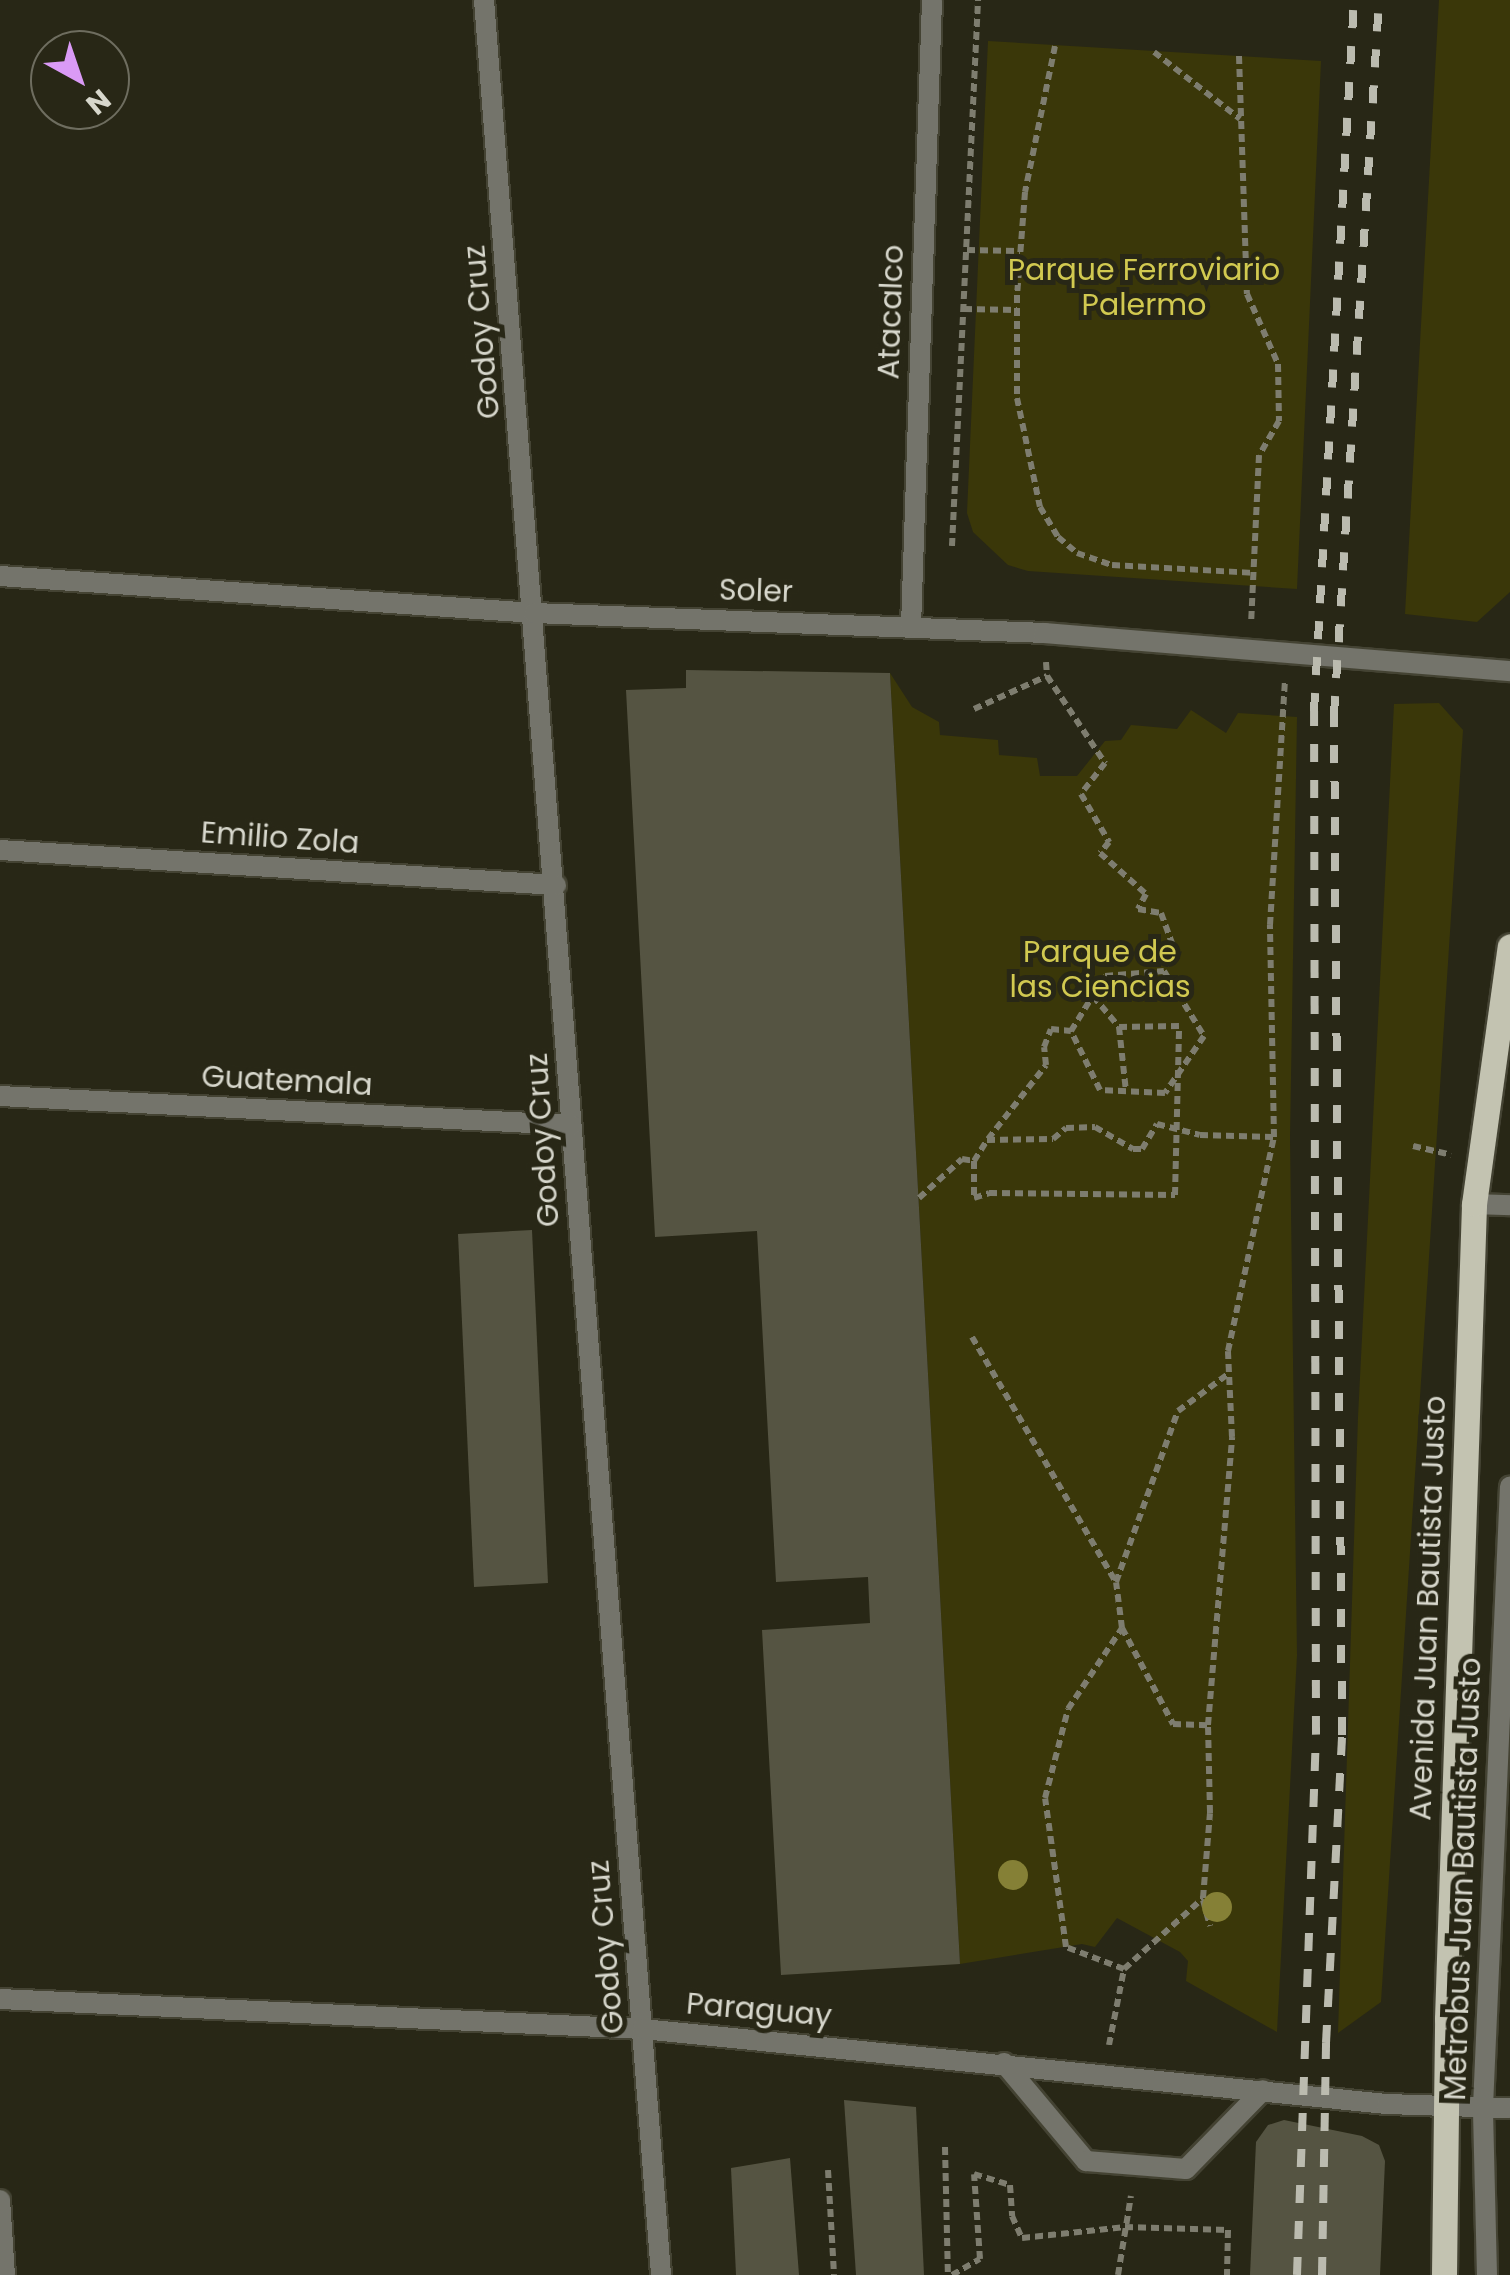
<!DOCTYPE html>
<html>
<head>
<meta charset="utf-8">
<style>
  body { margin:0 }
  #map { position:relative; width:1510px; height:2275px; overflow:hidden; background:#282716; font-family:Poppins,sans-serif }
  div>[style] { position:absolute }
  .green>* { inset:0; background:#3a3709 }
  .building>* { inset:0; background:#555442 }
  .path>* { height:6px; margin-top:-3px; transform-origin:0; background:repeating-linear-gradient(90deg,#7e7d6f 0 8px,transparent 0 13px) }
  .roads { filter:drop-shadow(2px 0 #444333) drop-shadow(-2px 0 #444333) drop-shadow(0 2px #444333) drop-shadow(0 -2px #444333) }
  .lane>* { height:20px; margin:-10px; padding:0 10px; transform-origin:10px; border-radius:10px; background:#74746b }
  .street>* { height:20px; margin:-10px; padding:0 10px; transform-origin:10px; border-radius:10px; background:#74746b }
  .primary>* { height:25px; margin:-12.5px; padding:0 12.5px; transform-origin:12.5px; border-radius:12.5px; background:#c3c3b1 }
  .rail>* { height:8px; margin-top:-4px; transform-origin:0; background:repeating-linear-gradient(90deg,#bbbbaf 0 18px,transparent 0 36px) }
  .path-bridge>* { height:6px; margin-top:-3px; transform-origin:0; background:repeating-linear-gradient(90deg,#7e7d6f 0 8px,transparent 0 13px) }
  .trees>* { width:30px; height:30px; margin:-15px; border-radius:50%; background:#858036 }
  span { translate:-50% -50%; white-space:nowrap; text-align:center; line-height:1.15; -webkit-text-stroke:10px #282716; paint-order:stroke }
  .park-label { font-size:30px; color:#d1c950 }
  .street-label { font-size:30px; color:#d7d7cc }
  .north { position:absolute; left:30px; top:30px; width:100px; height:100px; box-sizing:border-box; background:#282716; border:2px solid #6e6d5f; border-radius:50%; rotate:140deg; font-size:28px; font-weight:700; line-height:40px; text-align:center; color:#d7d7cc }
  .north::after { content:''; display:block; margin:auto; width:35px; height:45px; background:#da9af6; clip-path:polygon(50% 0,100% 100%,50% 72%,0 100%) }
</style>
</head>
<body>
<div id="map">
  <div class="green">
    <div style="clip-path:polygon(1439px 0,1510px 0,1510px 592px,1477px 622px,1405px 614px)"></div>
    <div style="clip-path:polygon(988px 41px,1321px 61px,1297px 589px,1028px 571px,1008px 565px,973px 532px,967px 513px)"></div>
    <div style="clip-path:polygon(890px 673px,912px 707px,939px 722px,940px 735px,998px 740px,999px 755px,1037px 758px,1040px 776px,1077px 776px,1105px 741px,1121px 740px,1131px 725px,1177px 729px,1191px 710px,1226px 733px,1238px 713px,1297px 717px,1290px 1138px,1297px 1655px,1277px 2032px,1186px 1981px,1188px 1961px,1180px 1952px,1117px 1918px,1095px 1947px,1082px 1944px,960px 1964px)"></div>
    <div style="clip-path:polygon(1439px 703px,1463px 730px,1381px 2002px,1338px 2033px,1358px 1417px,1394px 704px)"></div>
  </div>
  <div class="building">
    <div style="clip-path:polygon(686px 670px,890px 673px,960px 1964px,781px 1975px,762px 1630px,870px 1623px,868px 1577px,776px 1582px,757px 1231px,655px 1237px,626px 690px,686px 688px)"></div>
    <div style="clip-path:polygon(532px 1230px,548px 1583px,474px 1587px,458px 1234px)"></div>
    <div style="clip-path:polygon(844px 2100px,916px 2107px,924px 2275px,856px 2275px)"></div>
    <div style="clip-path:polygon(1284px 2120px,1362px 2136px,1379px 2145px,1385px 2161px,1380px 2275px,1250px 2275px,1256px 2142px,1268px 2125px)"></div>
    <div style="clip-path:polygon(790px 2158px,799px 2275px,736px 2275px,731px 2168px)"></div>
  </div>
  <div class="path">
    <div style="left:1055px;top:46px;width:149px;rotate:101.6deg"></div>
    <div style="left:1025px;top:192px;width:103px;rotate:94.4deg"></div>
    <div style="left:1017px;top:295px;width:103px;rotate:90deg"></div>
    <div style="left:1017px;top:398px;width:111px;rotate:78.1deg"></div>
    <div style="left:1040px;top:507px;width:35px;rotate:59deg"></div>
    <div style="left:1058px;top:537px;width:25px;rotate:40deg"></div>
    <div style="left:1077px;top:553px;width:37px;rotate:19deg"></div>
    <div style="left:1112px;top:565px;width:141px;rotate:3.2deg"></div>
    <div style="left:1154px;top:52px;width:109px;rotate:37.9deg"></div>
    <div style="left:1239px;top:56px;width:238px;rotate:88.1deg"></div>
    <div style="left:1247px;top:294px;width:77px;rotate:66.1deg"></div>
    <div style="left:1278px;top:364px;width:57px;rotate:89deg"></div>
    <div style="left:1279px;top:421px;width:39px;rotate:120deg"></div>
    <div style="left:1259px;top:455px;width:167px;rotate:92.7deg"></div>
    <div style="left:967px;top:250px;width:53px;rotate:1.1deg"></div>
    <div style="left:964px;top:309px;width:53px;rotate:1.1deg"></div>
    <div style="left:952px;top:546px;width:547px;rotate:-87.27deg"></div>
    <div style="left:1046px;top:662px;width:14px;rotate:86deg"></div>
    <div style="left:1047px;top:676px;width:105px;rotate:56.3deg"></div>
    <div style="left:1105px;top:763px;width:39px;rotate:128deg"></div>
    <div style="left:1081px;top:794px;width:56px;rotate:59.7deg"></div>
    <div style="left:1109px;top:842px;width:14px;rotate:129deg"></div>
    <div style="left:1100px;top:853px;width:62px;rotate:41.7deg"></div>
    <div style="left:1146px;top:894px;width:17px;rotate:118deg"></div>
    <div style="left:1138px;top:909px;width:23px;rotate:10deg"></div>
    <div style="left:1161px;top:913px;width:35px;rotate:70deg"></div>
    <div style="left:1173px;top:946px;width:27px;rotate:110deg"></div>
    <div style="left:974px;top:709px;width:80px;rotate:-24.3deg"></div>
    <div style="left:1164px;top:971px;width:76px;rotate:58.4deg"></div>
    <div style="left:1204px;top:1036px;width:69px;rotate:124.4deg"></div>
    <div style="left:1165px;top:1093px;width:65px;rotate:-177.4deg"></div>
    <div style="left:1100px;top:1090px;width:66px;rotate:-116.2deg"></div>
    <div style="left:1071px;top:1031px;width:65px;rotate:-58.3deg"></div>
    <div style="left:1105px;top:976px;width:59px;rotate:-4.8deg"></div>
    <div style="left:1093px;top:996px;width:40px;rotate:50deg"></div>
    <div style="left:1119px;top:1027px;width:64px;rotate:83.8deg"></div>
    <div style="left:1119px;top:1027px;width:60px;rotate:-1deg"></div>
    <div style="left:988px;top:1139px;width:94px;rotate:-51.9deg"></div>
    <div style="left:1046px;top:1065px;width:18px;rotate:-96deg"></div>
    <div style="left:1044px;top:1047px;width:19px;rotate:-69deg"></div>
    <div style="left:1051px;top:1029px;width:20px;rotate:6deg"></div>
    <div style="left:1413px;top:1146px;width:39px;rotate:13deg"></div>
    <div style="left:974px;top:1161px;width:37px;rotate:90deg"></div>
    <div style="left:974px;top:1198px;width:16px;rotate:-18deg"></div>
    <div style="left:919px;top:1198px;width:58px;rotate:-42.2deg"></div>
    <div style="left:962px;top:1159px;width:12px;rotate:9deg"></div>
    <div style="left:974px;top:1161px;width:25px;rotate:-58deg"></div>
    <div style="left:987px;top:1140px;width:66px;rotate:-0.9deg"></div>
    <div style="left:1053px;top:1139px;width:17px;rotate:-40deg"></div>
    <div style="left:1066px;top:1128px;width:29px;rotate:-2deg"></div>
    <div style="left:1095px;top:1127px;width:44px;rotate:30.1deg"></div>
    <div style="left:1133px;top:1149px;width:9px"></div>
    <div style="left:1142px;top:1149px;width:29px;rotate:-59deg"></div>
    <div style="left:1157px;top:1124px;width:44px;rotate:14.3deg"></div>
    <div style="left:1200px;top:1135px;width:74px;rotate:1.5deg"></div>
    <div style="left:972px;top:1337px;width:283px;rotate:59.6deg"></div>
    <div style="left:1122px;top:1628px;width:46px;rotate:-97.4deg"></div>
    <div style="left:1116px;top:1582px;width:182px;rotate:-70.1deg"></div>
    <div style="left:1178px;top:1411px;width:62px;rotate:-36.5deg"></div>
    <div style="left:1203px;top:1900px;width:27px;rotate:75deg"></div>
    <div style="left:1124px;top:1969px;width:62px;rotate:-159.2deg"></div>
    <div style="left:1066px;top:1947px;width:150px;rotate:-98deg"></div>
    <div style="left:1045px;top:1798px;width:92px;rotate:-75.5deg"></div>
    <div style="left:1068px;top:1709px;width:97px;rotate:-56.3deg"></div>
    <div style="left:1122px;top:1628px;width:109px;rotate:62deg"></div>
    <div style="left:1173px;top:1724px;width:35px;rotate:2deg"></div>
    <div style="left:1109px;top:2045px;width:77px;rotate:-78.8deg"></div>
    <div style="left:1124px;top:1969px;width:106px;rotate:-41.9deg"></div>
    <div style="left:1203px;top:1898px;width:85px;rotate:-85.3deg"></div>
    <div style="left:1210px;top:1813px;width:88px;rotate:-91.3deg"></div>
    <div style="left:1208px;top:1725px;width:289px;rotate:-85.2deg"></div>
    <div style="left:1232px;top:1437px;width:86px;rotate:-92.7deg"></div>
    <div style="left:1228px;top:1351px;width:219px;rotate:-77.9deg"></div>
    <div style="left:1274px;top:1137px;width:212px;rotate:-91.1deg"></div>
    <div style="left:1270px;top:925px;width:244px;rotate:-86.5deg"></div>
    <div style="left:945px;top:2147px;width:128px;rotate:88.7deg"></div>
    <div style="left:828px;top:2170px;width:105px;rotate:86.7deg"></div>
    <div style="left:952px;top:2275px;width:32px;rotate:-30deg"></div>
    <div style="left:980px;top:2259px;width:85px;rotate:-94deg"></div>
    <div style="left:974px;top:2174px;width:38px;rotate:17deg"></div>
    <div style="left:1010px;top:2185px;width:31px;rotate:86deg"></div>
    <div style="left:1012px;top:2216px;width:24px;rotate:66deg"></div>
    <div style="left:1022px;top:2238px;width:104px;rotate:-6.1deg"></div>
    <div style="left:1125px;top:2227px;width:103px;rotate:1.7deg"></div>
    <div style="left:1228px;top:2230px;width:45px;rotate:91.3deg"></div>
    <div style="left:1118px;top:2275px;width:80px;rotate:-80.7deg"></div>
  </div>
  <div class="roads">
    <div class="lane">
      <div style="left:1004px;top:2063px;width:128px;rotate:50.1deg"></div>
      <div style="left:1086px;top:2161px;width:100px;rotate:4.6deg"></div>
      <div style="left:1186px;top:2169px;width:110px;rotate:-45.7deg"></div>
      <div style="left:1487px;top:2275px;width:168px;rotate:-91.4deg"></div>
      <div style="left:1483px;top:2107px;width:621px;rotate:-87.51deg"></div>
    </div>
    <div class="street">
      <div style="left:484px;top:0;width:2282px;rotate:85.55deg"></div>
      <div style="left:0;top:576px;width:535px;rotate:3.96deg"></div>
      <div style="left:534px;top:613px;width:511px;rotate:2.24deg"></div>
      <div style="left:1045px;top:633px;width:467px;rotate:4.7deg"></div>
      <div style="left:911px;top:627px;width:627px;rotate:-88.08deg"></div>
      <div style="left:0;top:850px;width:557px;rotate:3.6deg"></div>
      <div style="left:0;top:1096px;width:572px;rotate:2.91deg"></div>
      <div style="left:1474px;top:1204px;width:36px;rotate:2deg"></div>
      <div style="left:0;top:1999px;width:644px;rotate:2.67deg"></div>
      <div style="left:643px;top:2029px;width:748px;rotate:5.76deg"></div>
      <div style="left:1387px;top:2104px;width:123px;rotate:1.9deg"></div>
      <div style="left:0;top:2200px;width:75px;rotate:86.2deg"></div>
    </div>
    <div class="primary">
      <div style="left:1444px;top:2275px;width:256px;rotate:-89.3deg"></div>
      <div style="left:1447px;top:2019px;width:815px;rotate:-88.1deg"></div>
      <div style="left:1474px;top:1204px;width:260px;rotate:-82.1deg"></div>
    </div>
  </div>
  <div class="rail">
    <div style="left:1297px;top:2275px;width:541px;rotate:-87.99deg"></div>
    <div style="left:1316px;top:1734px;width:1023px;rotate:-90.11deg"></div>
    <div style="left:1314px;top:711px;width:712px;rotate:-86.78deg"></div>
    <div style="left:1322px;top:2275px;width:232px;rotate:-89deg"></div>
    <div style="left:1326px;top:2043px;width:308px;rotate:-87deg"></div>
    <div style="left:1342px;top:1735px;width:1021px;rotate:-90.45deg"></div>
    <div style="left:1334px;top:714px;width:715px;rotate:-86.39deg"></div>
  </div>
  <div class="path-bridge">
    <div style="left:989px;top:1193px;width:186px;rotate:0.6deg"></div>
    <div style="left:1175px;top:1195px;width:169px;rotate:-88.6deg"></div>
  </div>
  <div class="trees">
    <div style="left:1013px;top:1875px"></div>
    <div style="left:1217px;top:1907px"></div>
  </div>
  <div class="park-label">
    <span style="left:1144px;top:287px">Parque Ferroviario<br>Palermo</span>
    <span style="left:1100px;top:969px">Parque de<br>las Ciencias</span>
  </div>
  <div class="street-label">
    <span style="left:891px;top:312px;rotate:-88deg">Atacalco</span>
    <span style="left:482px;top:332px;rotate:-95deg">Godoy Cruz</span>
    <span style="left:756px;top:591px;rotate:2deg">Soler</span>
    <span style="left:280px;top:838px;rotate:4deg">Emilio Zola</span>
    <span style="left:287px;top:1081px;rotate:3deg">Guatemala</span>
    <span style="left:543px;top:1140px;rotate:-94deg">Godoy Cruz</span>
    <span style="left:1428px;top:1608px;rotate:-88deg">Avenida Juan Bautista Justo</span>
    <span style="left:1463px;top:1879px;rotate:-88deg">Metrobus Juan Bautista Justo</span>
    <span style="left:606px;top:1947px;rotate:-95deg">Godoy Cruz</span>
    <span style="left:759px;top:2010px;rotate:5deg">Paraguay</span>
  </div>
  <div class="north">N</div>
</div>
</body>
</html>
